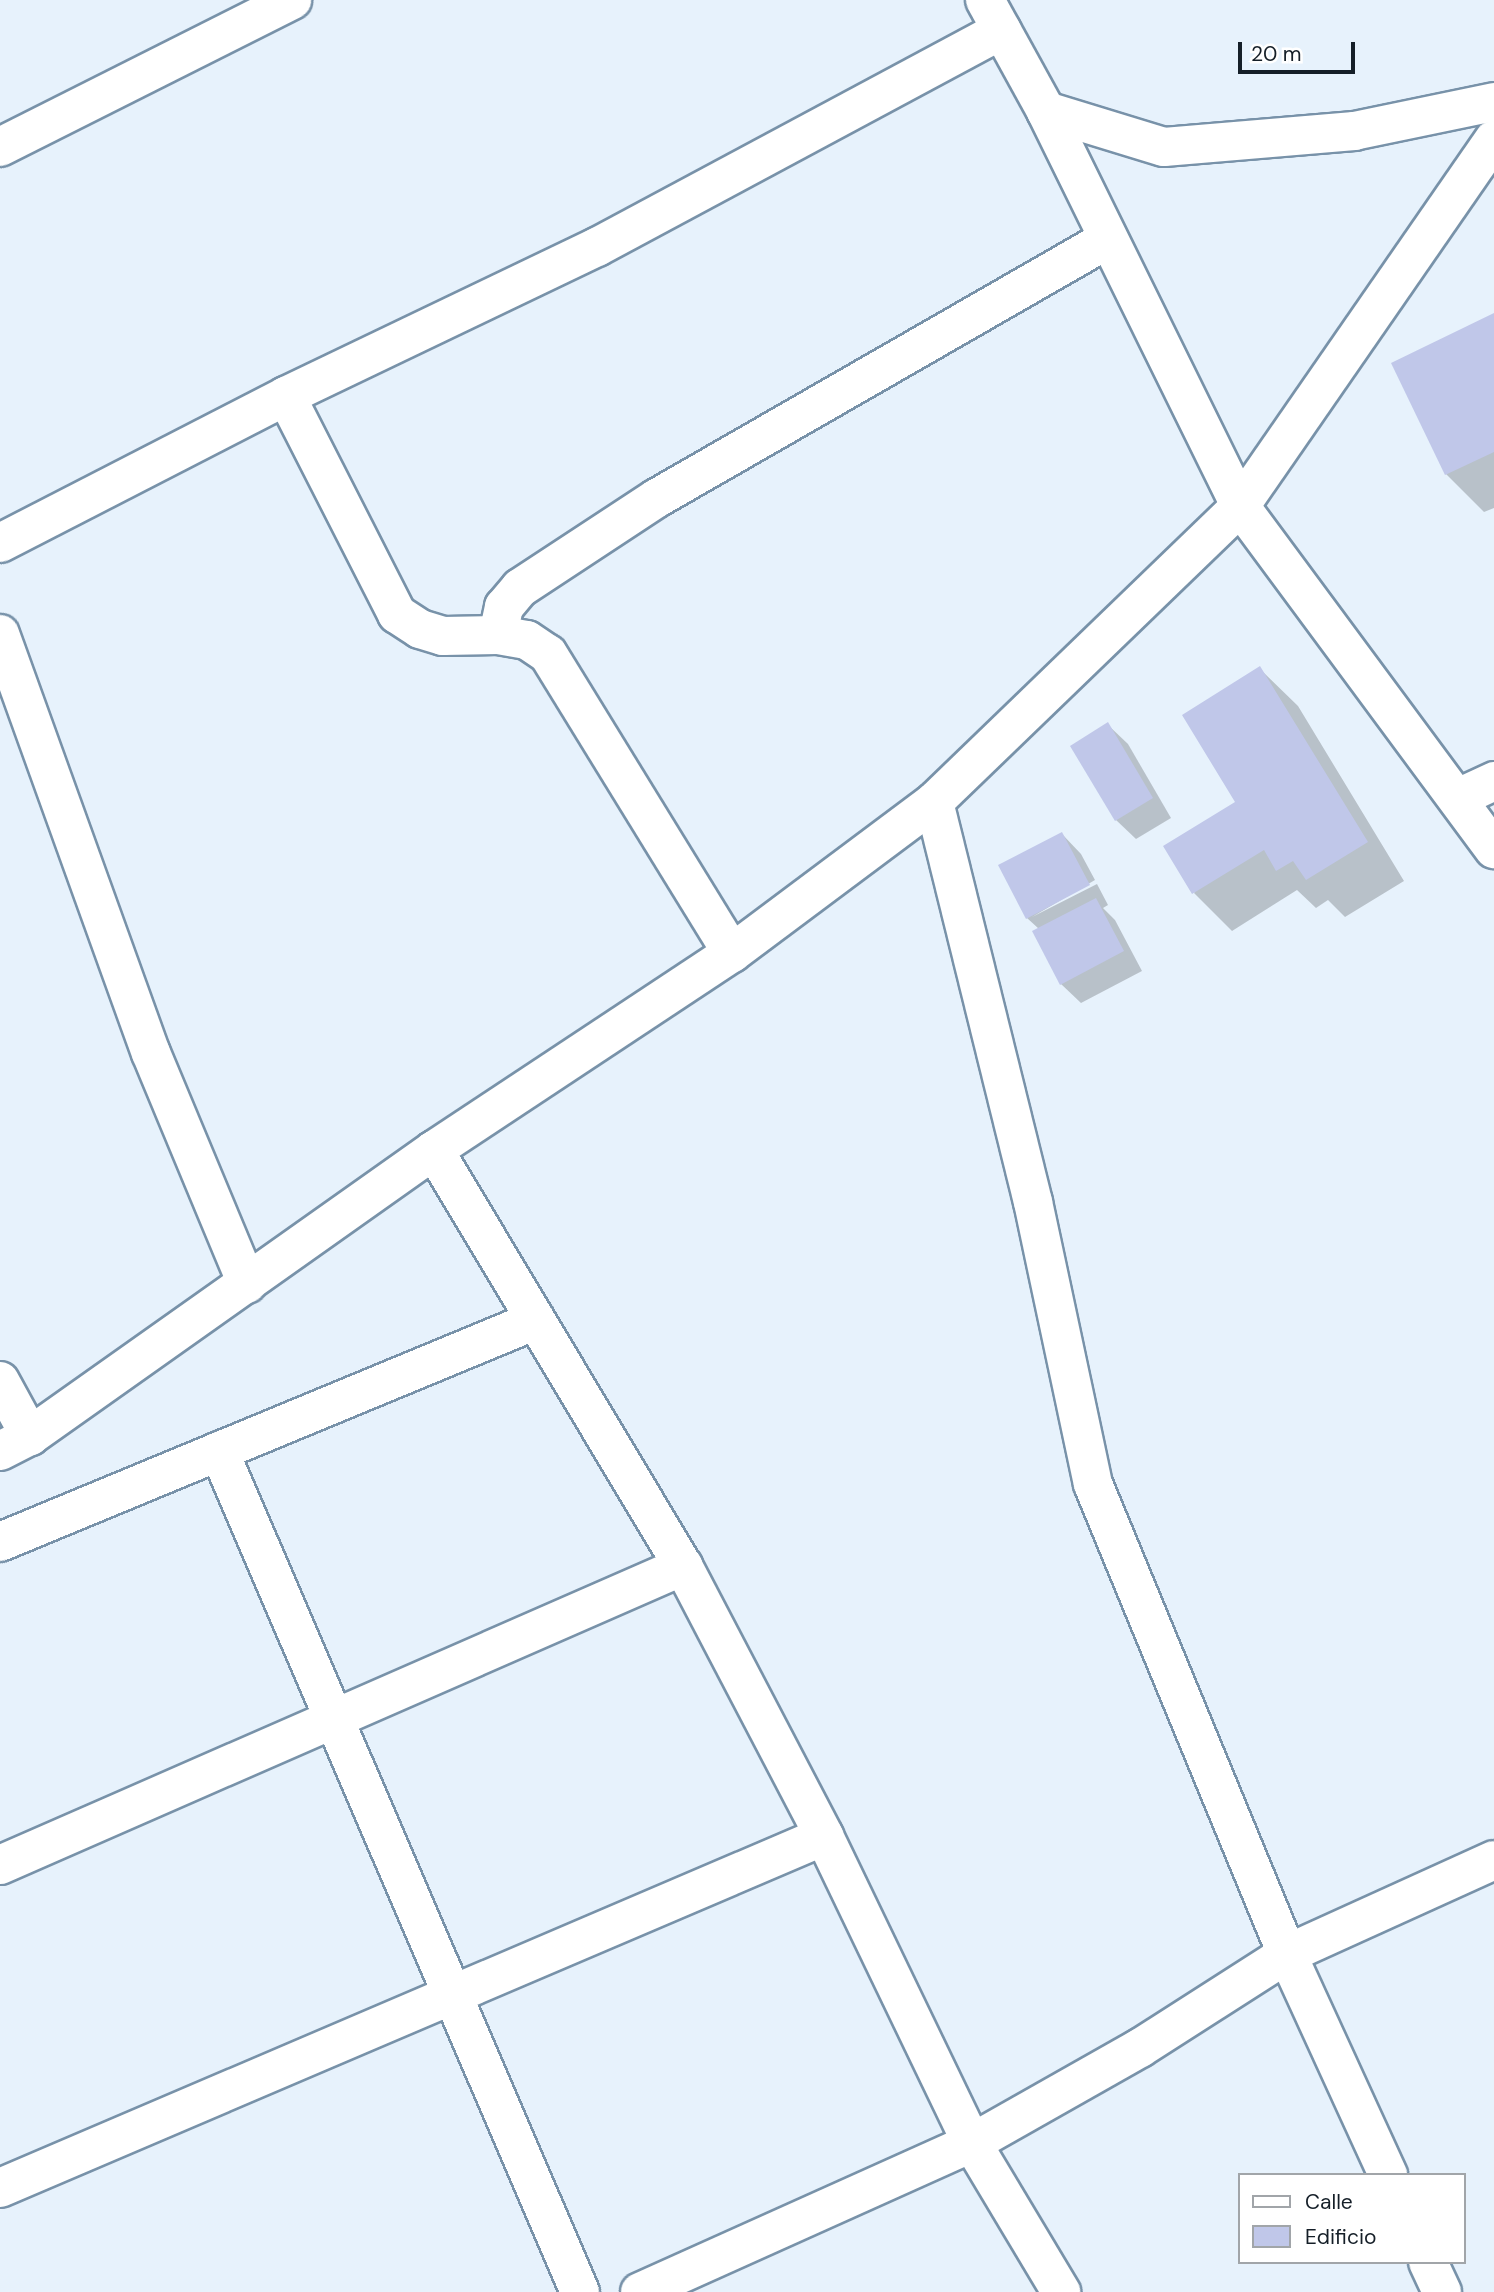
<!DOCTYPE html>
<html>
<head>
<meta charset="utf-8">
<style>
  body { margin:0 }
  #map { position:relative; width:1494px; height:2292px; overflow:hidden; background:#e7f2fc; font-family:"DM Sans",sans-serif }
  div>[style] { position:absolute }
  .shadow>* { inset:0; background:#0003 }
  .building>* { inset:0; background:#c0c7e9 }
  .roads { filter:drop-shadow(2px 0 #7892a9) drop-shadow(-2px 0 #7892a9) drop-shadow(0 2px #7892a9) drop-shadow(0 -2px #7892a9) }
  .minor>* { height:38px; margin:-19px; padding:0 19px; transform-origin:19px; border-radius:19px; background:#fff }
  span { translate:-50% -50%; white-space:nowrap; text-align:center; line-height:1.15; -webkit-text-stroke:7px #fff; paint-order:stroke }
  .legend { position:absolute; left:1238px; top:2173px; width:228px; height:91px; box-sizing:border-box; background:#fff; border:2px solid #a1a5a9; margin:0; padding:9px 12px; list-style:none; font-size:21px; color:#151f28 }
  .legend li { display:flex; align-items:center; gap:14px; height:35px }
  .legend b { width:35px; border:2px solid #a1a5a9 }
  .scale { position:absolute; left:1238px; top:42px; width:117px; height:32px; box-sizing:border-box; border:4px solid #151f28; border-top:0; padding-left:9px; font-size:21px; line-height:24px; white-space:nowrap; color:#151f28; -webkit-text-stroke:5px #fff; paint-order:stroke }
</style>
</head>
<body>
<div id="map">
  <div class="shadow">
    <div style="clip-path:polygon(1494px 315px,1494px 508px,1484px 512px,1446px 474px)"></div>
    <div style="clip-path:polygon(1260px 669px,1298px 706px,1404px 881px,1345px 917px,1328px 900px,1316px 908px,1297px 890px,1232px 931px,1194px 893px,1237px 803px)"></div>
    <div style="clip-path:polygon(1108px 725px,1128px 744px,1171px 818px,1136px 839px,1116px 820px)"></div>
    <div style="clip-path:polygon(1062px 834px,1081px 854px,1095px 880px,1032px 917px,1097px 884px,1108px 905px,1103px 908px,1115px 920px,1142px 971px,1081px 1003px,1061px 984px,1039px 929px,1027px 918px)"></div>
  </div>
  <div class="building">
    <div style="clip-path:polygon(1494px 313px,1494px 452px,1445px 475px,1391px 363px)"></div>
    <div style="clip-path:polygon(1260px 666px,1368px 842px,1306px 880px,1293px 861px,1276px 871px,1264px 850px,1192px 894px,1163px 846px,1235px 802px,1182px 715px)"></div>
    <div style="clip-path:polygon(1108px 722px,1153px 798px,1115px 821px,1070px 746px)"></div>
    <div style="clip-path:polygon(1062px 832px,1090px 885px,1026px 919px,998px 865px)"></div>
    <div style="clip-path:polygon(1096px 898px,1124px 951px,1060px 985px,1032px 931px)"></div>
  </div>
  <div class="roads">
    <div class="minor">
      <div style="left:985px;top:0;width:127px;rotate:61.2deg"></div>
      <div style="left:1046px;top:111px;width:440px;rotate:63.8deg"></div>
      <div style="left:1240px;top:506px;width:427px;rotate:53.5deg"></div>
      <div style="left:1046px;top:111px;width:123px;rotate:17deg"></div>
      <div style="left:1164px;top:147px;width:191px;rotate:-4.8deg"></div>
      <div style="left:1354px;top:131px;width:143px;rotate:-11.7deg"></div>
      <div style="left:0;top:147px;width:327px;rotate:-26.7deg"></div>
      <div style="left:286px;top:396px;width:245px;rotate:63deg"></div>
      <div style="left:397px;top:614px;width:27px;rotate:33deg"></div>
      <div style="left:420px;top:629px;width:24px;rotate:17deg"></div>
      <div style="left:443px;top:636px;width:55px;rotate:-1deg"></div>
      <div style="left:498px;top:635px;width:29px;rotate:10deg"></div>
      <div style="left:527px;top:640px;width:25px;rotate:34deg"></div>
      <div style="left:548px;top:654px;width:351px;rotate:58.4deg"></div>
      <div style="left:0;top:543px;width:322px;rotate:-27.2deg"></div>
      <div style="left:286px;top:396px;width:345px;rotate:-25.6deg"></div>
      <div style="left:597px;top:247px;width:459px;rotate:-28.2deg"></div>
      <div style="left:0;top:634px;width:445px;rotate:70.2deg"></div>
      <div style="left:151px;top:1053px;width:250px;rotate:67.4deg"></div>
      <div style="left:498px;top:635px;width:29px;rotate:-78deg"></div>
      <div style="left:504px;top:607px;width:25px;rotate:-50deg"></div>
      <div style="left:520px;top:588px;width:164px;rotate:-33.3deg"></div>
      <div style="left:657px;top:498px;width:520px;rotate:-29.87deg"></div>
      <div style="left:1458px;top:798px;width:40px;rotate:-25deg"></div>
      <div style="left:934px;top:802px;width:412px;rotate:76.1deg"></div>
      <div style="left:1033px;top:1202px;width:288px;rotate:78deg"></div>
      <div style="left:1093px;top:1484px;width:508px;rotate:67.57deg"></div>
      <div style="left:1287px;top:1954px;width:243px;rotate:65.4deg"></div>
      <div style="left:434px;top:1150px;width:485px;rotate:59.1deg"></div>
      <div style="left:683px;top:1566px;width:305px;rotate:62.4deg"></div>
      <div style="left:824px;top:1836px;width:341px;rotate:64.3deg"></div>
      <div style="left:972px;top:2143px;width:174px;rotate:59.1deg"></div>
      <div style="left:0;top:1381px;width:63px;rotate:61.4deg"></div>
      <div style="left:0;top:1451px;width:34px;rotate:-27deg"></div>
      <div style="left:30px;top:1436px;width:495px;rotate:-35.3deg"></div>
      <div style="left:434px;top:1150px;width:357px;rotate:-33.5deg"></div>
      <div style="left:732px;top:953px;width:252px;rotate:-36.8deg"></div>
      <div style="left:934px;top:802px;width:426px;rotate:-44deg"></div>
      <div style="left:1240px;top:506px;width:446px;rotate:-55.3deg"></div>
      <div style="left:219px;top:1451px;width:915px;rotate:66.77deg"></div>
      <div style="left:0;top:1542px;width:580px;rotate:-22.5deg"></div>
      <div style="left:0;top:1865px;width:746px;rotate:-23.64deg"></div>
      <div style="left:0;top:2188px;width:896px;rotate:-23.13deg"></div>
      <div style="left:1428px;top:2262px;width:33px;rotate:65deg"></div>
      <div style="left:640px;top:2292px;width:364px;rotate:-24.2deg"></div>
      <div style="left:972px;top:2143px;width:193px;rotate:-29.5deg"></div>
      <div style="left:1140px;top:2048px;width:174px;rotate:-32.6deg"></div>
      <div style="left:1287px;top:1954px;width:227px;rotate:-24.4deg"></div>
    </div>
  </div>
  <ul class="legend">
  <li><b style="height:9px;background:#fff"></b>Calle</li>
  <li><b style="height:19px;background:#c0c7e9"></b>Edificio</li>
  </ul>
  <div class="scale">20 m</div>
</div>
</body>
</html>
